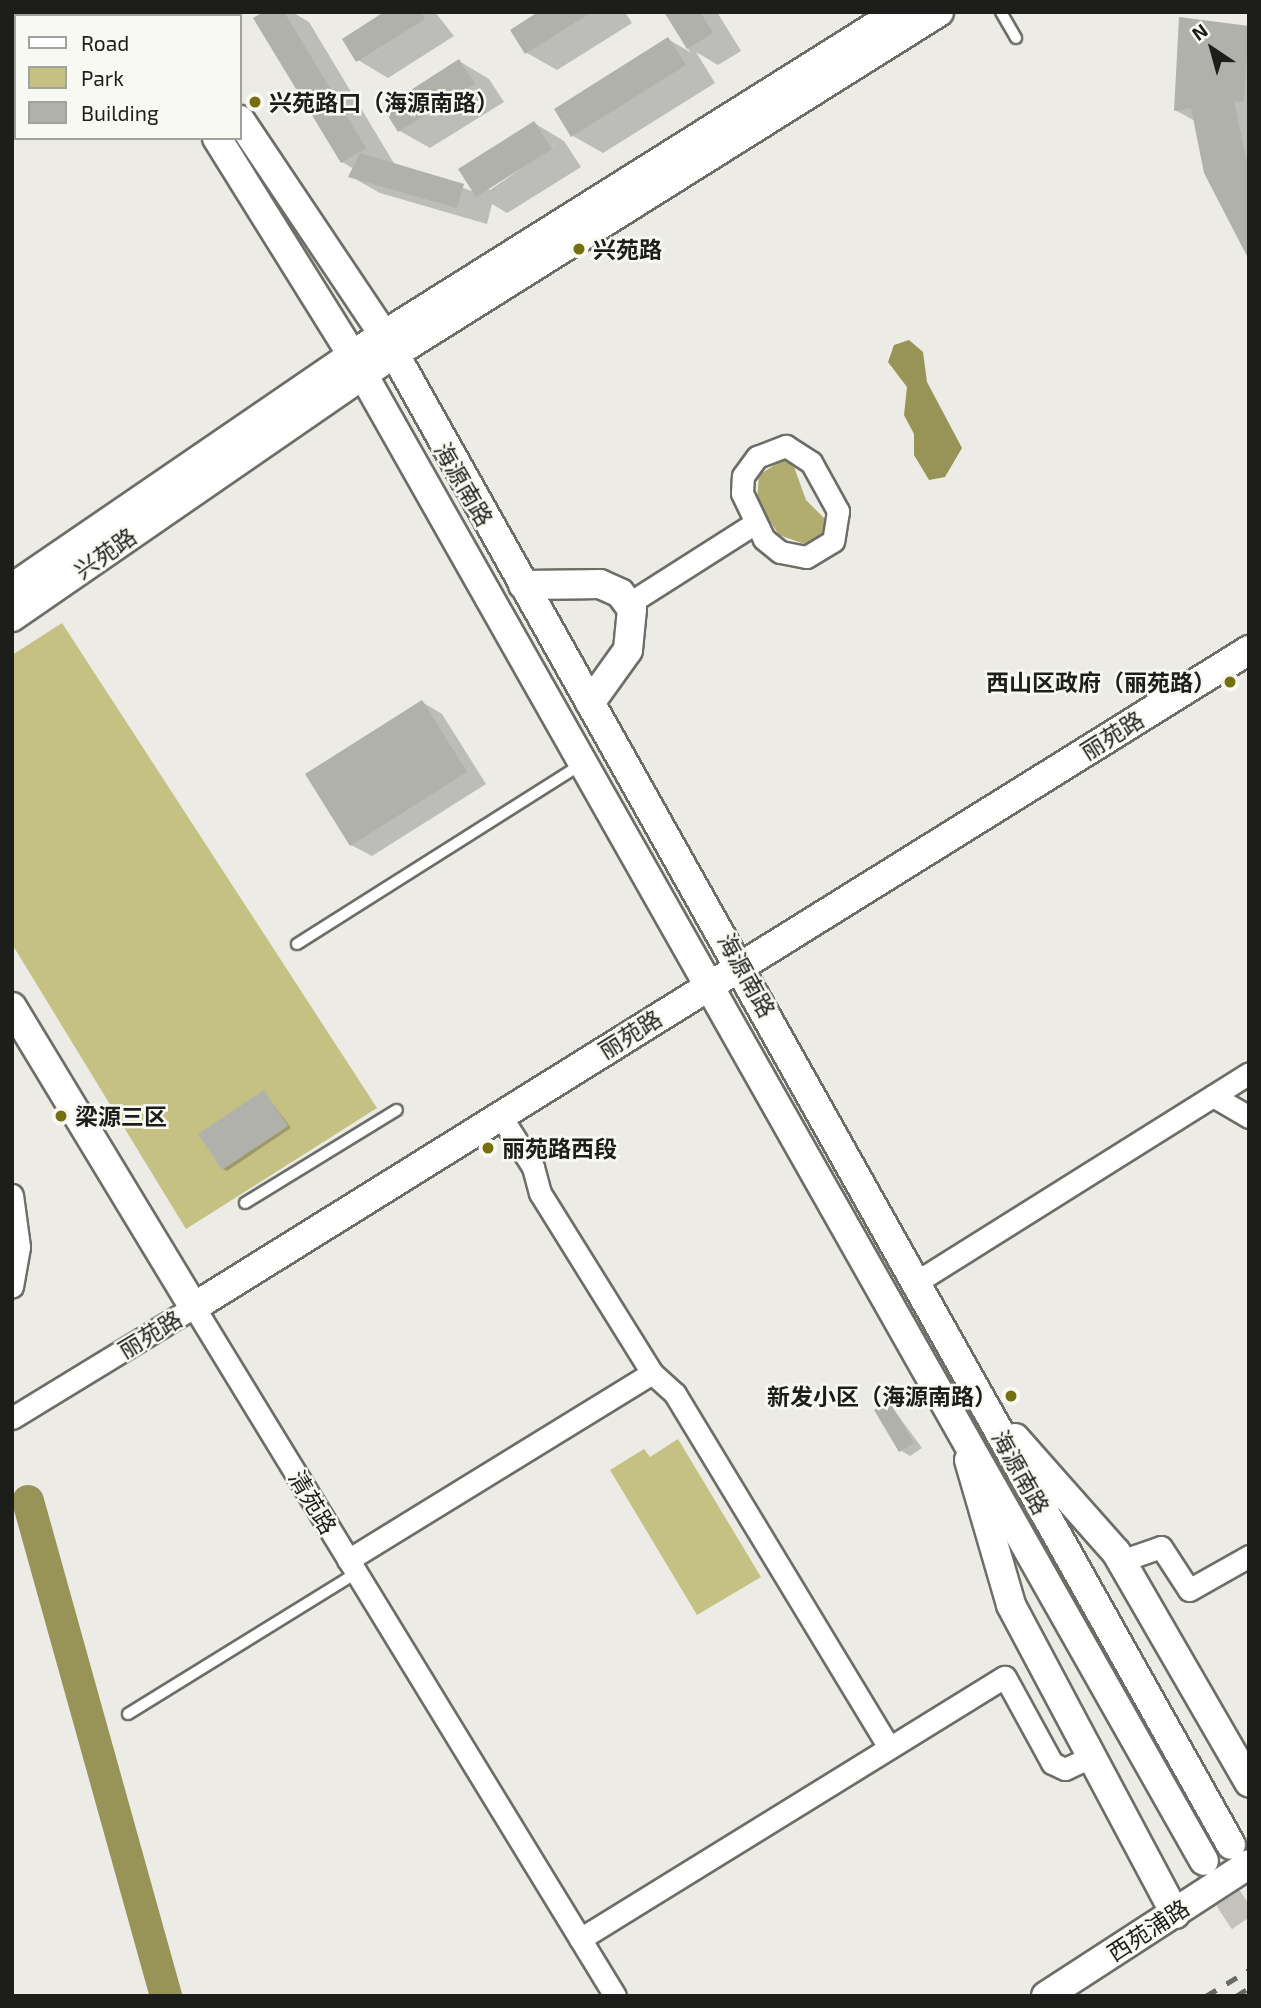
<!DOCTYPE html>
<html>
<head>
<meta charset="utf-8">
<style>
  body { margin:0 }
  #map { position:relative; width:1261px; height:2008px; overflow:hidden; background:#ecebe6; font-family:"Exo 2","Noto Sans SC",sans-serif }
  div>[style] { position:absolute }
  .green>* { inset:0; background:#c5c183 }
  .forest>* { inset:0; background:#b1ad6f }
  .water>* { inset:0; background:#989457 }
  .shadow>* { inset:0; background:#0003 }
  .river>* { height:32px; margin:-16px; padding:0 16px; transform-origin:16px; border-radius:16px; background:#989457 }
  .building>* { inset:0; background:#b1b1ac }
  .secondary-tunnel>* { height:28px; margin-top:-14px; transform-origin:0; background:repeating-linear-gradient(90deg,#c3c2bd 0 28px,transparent 0 42px) }
  .roads { filter:drop-shadow(2px 0 #6e6e69) drop-shadow(-2px 0 #6e6e69) drop-shadow(0 2px #6e6e69) drop-shadow(0 -2px #6e6e69) }
  .lane>* { height:10px; margin:-5px; padding:0 5px; transform-origin:5px; border-radius:5px; background:#fff }
  .street>* { height:21px; margin:-10.5px; padding:0 10.5px; transform-origin:10.5px; border-radius:10.5px; background:#fff }
  .secondary>* { height:28px; margin:-14px; padding:0 14px; transform-origin:14px; border-radius:14px; background:#fff }
  .rail>* { height:5px; margin-top:-2.5px; transform-origin:0; background:repeating-linear-gradient(90deg,#6a6a67 0 12px,transparent 0 24px) }
  .dots>* { width:19px; height:19px; translate:-50% -50%; box-sizing:border-box; border:4px solid #f9f9f3; border-radius:50% }
  span { translate:-50% -50%; white-space:nowrap; text-align:center; line-height:1.15; -webkit-text-stroke:5px #f9f9f3; paint-order:stroke }
  .poi-label { font-size:23px; color:#1d1d1b; font-weight:700 }
  .left { translate:0 -50%; text-align:left }
  .right { translate:-100% -50%; text-align:right }
  .street-label { font-size:23px; color:#1d1d1b }
  .frame { position:absolute; inset:0; border:14px solid #1d1d1b; pointer-events:none }
  .legend { position:absolute; left:14px; top:14px; width:228px; height:126px; box-sizing:border-box; background:#f9f9f3; border:2px solid #a1a19d; margin:0; padding:9px 12px; list-style:none; font-size:21px; color:#1d1d1b }
  .legend li { display:flex; align-items:center; gap:14px; height:35px }
  .legend b { width:35px; border:2px solid #a1a19d }
  .north { position:absolute; left:1177px; top:14px; width:70px; height:70px; -webkit-text-stroke:5px #f9f9f3; paint-order:stroke; rotate:324deg; font-size:19px; font-weight:700; line-height:28px; text-align:center; color:#1d1d1b }
  .north::after { content:''; display:block; margin:auto; width:24px; height:32px; background:#1d1d1b; clip-path:polygon(50% 0,100% 100%,50% 72%,0 100%) }
</style>
</head>
<body>
<div id="map">
  <div class="green">
    <div style="clip-path:polygon(62px 623px,377px 1108px,186px 1229px,12px 944px,12px 655px)"></div>
    <div style="clip-path:polygon(678px 1439px,761px 1577px,697px 1615px,610px 1470px,644px 1449px,650px 1457px)"></div>
  </div>
  <div class="forest">
    <div style="clip-path:polygon(784px 459px,793px 464px,806px 500px,832px 526px,807px 545px,779px 535px,757px 501px,759px 475px)"></div>
  </div>
  <div class="water">
    <div style="clip-path:polygon(909px 340px,923px 352px,927px 382px,962px 448px,945px 477px,929px 480px,914px 455px,914px 434px,904px 415px,907px 387px,888px 362px,894px 345px)"></div>
  </div>
  <div class="shadow">
    <div style="clip-path:polygon(evenodd,266px 12px,292px 12px,309px 22px,395px 165px,475px 192px,534px 123px,564px 141px,581px 167px,507px 213px,492px 204px,487px 224px,380px 193px,350px 176px,354px 169px,342px 162px,266px 12px,558px 143px,490px 190px,487px 188px,558px 143px)"></div>
    <div style="clip-path:polygon(388px 12px,435px 12px,454px 36px,388px 78px,358px 60px)"></div>
    <div style="clip-path:polygon(541px 12px,625px 12px,632px 23px,557px 70px,527px 53px,512px 30px)"></div>
    <div style="clip-path:polygon(666px 12px,717px 12px,741px 51px,718px 65px,696px 52px,715px 83px,603px 153px,573px 136px,668px 39px,690px 52px)"></div>
    <div style="clip-path:polygon(1249px 27px,1249px 253px,1206px 172px,1195px 121px,1175px 110px)"></div>
    <div style="clip-path:polygon(459px 61px,489px 79px,504px 102px,430px 148px,400px 131px,385px 108px)"></div>
    <div style="clip-path:polygon(422px 702px,442px 714px,486px 784px,372px 856px,351px 845px)"></div>
    <div style="clip-path:polygon(264px 1092px,291px 1128px,227px 1171px,223px 1169px)"></div>
    <div style="clip-path:polygon(889px 1403px,922px 1448px,910px 1456px,900px 1450px)"></div>
  </div>
  <div class="river">
    <div style="left:28px;top:1501px;width:514px;rotate:74.42deg"></div>
  </div>
  <div class="building">
    <div style="clip-path:polygon(263px 12px,284px 12px,366px 148px,341px 163px,253px 18px)"></div>
    <div style="clip-path:polygon(384px 12px,421px 12px,425px 19px,356px 62px,342px 39px)"></div>
    <div style="clip-path:polygon(538px 12px,592px 12px,525px 54px,510px 30px)"></div>
    <div style="clip-path:polygon(664px 12px,700px 12px,713px 33px,687px 49px)"></div>
    <div style="clip-path:polygon(1179px 17px,1249px 26px,1244px 101px,1234px 102px,1249px 171px,1249px 260px,1204px 173px,1191px 108px,1174px 111px)"></div>
    <div style="clip-path:polygon(668px 37px,686px 65px,571px 137px,554px 109px)"></div>
    <div style="clip-path:polygon(459px 59px,475px 84px,398px 132px,383px 108px)"></div>
    <div style="clip-path:polygon(534px 121px,552px 149px,476px 197px,458px 169px)"></div>
    <div style="clip-path:polygon(360px 153px,464px 184px,457px 208px,348px 177px)"></div>
    <div style="clip-path:polygon(422px 700px,467px 772px,350px 846px,305px 774px)"></div>
    <div style="clip-path:polygon(264px 1090px,288px 1126px,222px 1170px,198px 1134px)"></div>
    <div style="clip-path:polygon(889px 1401px,914px 1443px,899px 1452px,874px 1410px)"></div>
  </div>
  <div class="secondary-tunnel">
    <div style="left:1205px;top:1863px;width:80px;rotate:56.7deg"></div>
  </div>
  <div class="roads">
    <div class="lane">
      <div style="left:1001px;top:12px;width:30px;rotate:60deg"></div>
      <div style="left:297px;top:944px;width:337px;rotate:-32.3deg"></div>
      <div style="left:245px;top:1203px;width:178px;rotate:-31.5deg"></div>
      <div style="left:128px;top:1714px;width:268px;rotate:-31.7deg"></div>
    </div>
    <div class="street">
      <div style="left:786px;top:446px;width:30px;rotate:33deg"></div>
      <div style="left:811px;top:462px;width:56px;rotate:61.1deg"></div>
      <div style="left:838px;top:511px;width:30px;rotate:99deg"></div>
      <div style="left:833px;top:541px;width:31px;rotate:149deg"></div>
      <div style="left:806px;top:557px;width:26px;rotate:-169deg"></div>
      <div style="left:780px;top:552px;width:21px;rotate:-141deg"></div>
      <div style="left:764px;top:539px;width:51px;rotate:-115.6deg"></div>
      <div style="left:742px;top:493px;width:17px;rotate:-87deg"></div>
      <div style="left:743px;top:476px;width:24px;rotate:-54deg"></div>
      <div style="left:757px;top:457px;width:31px;rotate:-21deg"></div>
      <div style="left:628px;top:604px;width:147px;rotate:-32.5deg"></div>
      <div style="left:1213px;top:1096px;width:42px;rotate:30.3deg"></div>
      <div style="left:500px;top:1115px;width:62px;rotate:57.6deg"></div>
      <div style="left:533px;top:1167px;width:27px;rotate:75deg"></div>
      <div style="left:540px;top:1193px;width:212px;rotate:58.1deg"></div>
      <div style="left:652px;top:1373px;width:31px;rotate:42deg"></div>
      <div style="left:675px;top:1394px;width:409px;rotate:58.8deg"></div>
      <div style="left:12px;top:1195px;width:52px;rotate:82.3deg"></div>
      <div style="left:19px;top:1247px;width:40px;rotate:100deg"></div>
      <div style="left:918px;top:1281px;width:391px;rotate:-32.1deg"></div>
      <div style="left:12px;top:1418px;width:213px;rotate:-31.4deg"></div>
      <div style="left:194px;top:1307px;width:807px;rotate:58.57deg"></div>
      <div style="left:348px;top:1560px;width:357px;rotate:-31.6deg"></div>
      <div style="left:1121px;top:1561px;width:42px;rotate:-19.3deg"></div>
      <div style="left:1161px;top:1547px;width:51px;rotate:56.9deg"></div>
      <div style="left:1189px;top:1590px;width:69px;rotate:-29.5deg"></div>
      <div style="left:580px;top:1939px;width:499px;rotate:-31.7deg"></div>
      <div style="left:1005px;top:1677px;width:98px;rotate:61.3deg"></div>
      <div style="left:1052px;top:1763px;width:14px;rotate:25deg"></div>
      <div style="left:1065px;top:1769px;width:29px;rotate:-25deg"></div>
    </div>
    <div class="secondary">
      <div style="left:139px;top:12px;width:4px;rotate:63deg"></div>
      <div style="left:172px;top:12px;width:4px;rotate:63deg"></div>
      <div style="left:240px;top:120px;width:259px;rotate:56.2deg"></div>
      <div style="left:384px;top:335px;width:1731px;rotate:60.71deg"></div>
      <div style="left:217px;top:138px;width:256px;rotate:58.1deg"></div>
      <div style="left:352px;top:355px;width:1730px;rotate:60.5deg"></div>
      <div style="left:523px;top:585px;width:77px;rotate:-0.7deg"></div>
      <div style="left:600px;top:584px;width:22px;rotate:24deg"></div>
      <div style="left:620px;top:593px;width:20px;rotate:53deg"></div>
      <div style="left:632px;top:609px;width:41px;rotate:95.6deg"></div>
      <div style="left:628px;top:650px;width:65px;rotate:125.6deg"></div>
      <div style="left:12px;top:588px;width:412px;rotate:-34.4deg"></div>
      <div style="left:352px;top:355px;width:645px;rotate:-32.14deg"></div>
      <div style="left:12px;top:617px;width:460px;rotate:-34.6deg"></div>
      <div style="left:391px;top:356px;width:647px;rotate:-32.12deg"></div>
      <div style="left:12px;top:1007px;width:351px;rotate:58.8deg"></div>
      <div style="left:194px;top:1307px;width:1243px;rotate:-31.91deg"></div>
      <div style="left:1015px;top:1438px;width:152px;rotate:48.5deg"></div>
      <div style="left:1116px;top:1552px;width:266px;rotate:60deg"></div>
      <div style="left:969px;top:1460px;width:151px;rotate:73.8deg"></div>
      <div style="left:1011px;top:1605px;width:350px;rotate:62deg"></div>
      <div style="left:1046px;top:1996px;width:242px;rotate:-33deg"></div>
    </div>
  </div>
  <div class="rail">
    <div style="left:1206px;top:1996px;width:50px;rotate:-31.2deg"></div>
    <div style="left:1236px;top:1996px;width:15px;rotate:-32deg"></div>
  </div>
  <div class="dots">
    <div style="left:255px;top:102px;background:#766f0f"></div>
    <div style="left:579px;top:249px;background:#766f0f"></div>
    <div style="left:1230px;top:682px;background:#766f0f"></div>
    <div style="left:61px;top:1116px;background:#766f0f"></div>
    <div style="left:488px;top:1148px;background:#766f0f"></div>
    <div style="left:1011px;top:1396px;background:#766f0f"></div>
  </div>
  <div class="poi-label">
    <span class="left" style="left:269px;top:102px">兴苑路口（海源南路）</span>
    <span class="left" style="left:593px;top:249px">兴苑路</span>
    <span class="right" style="left:1216px;top:682px">西山区政府（丽苑路）</span>
    <span class="left" style="left:75px;top:1116px">梁源三区</span>
    <span class="left" style="left:502px;top:1148px">丽苑路西段</span>
    <span class="right" style="left:997px;top:1396px">新发小区（海源南路）</span>
  </div>
  <div class="street-label">
    <span style="left:464px;top:484px;rotate:60deg">海源南路</span>
    <span style="left:105px;top:553px;rotate:-35deg">兴苑路</span>
    <span style="left:1112px;top:735px;rotate:-32deg">丽苑路</span>
    <span style="left:747px;top:975px;rotate:61deg">海源南路</span>
    <span style="left:630px;top:1034px;rotate:-32deg">丽苑路</span>
    <span style="left:150px;top:1334px;rotate:-31deg">丽苑路</span>
    <span style="left:1021px;top:1472px;rotate:61deg">海源南路</span>
    <span style="left:313px;top:1502px;rotate:59deg">清苑路</span>
    <span style="left:1148px;top:1930px;rotate:-33deg">西苑浦路</span>
  </div>
  <div class="frame"></div>
  <ul class="legend">
  <li><b style="height:9px;background:#fff"></b>Road</li>
  <li><b style="height:19px;background:#c5c183"></b>Park</li>
  <li><b style="height:19px;background:#b1b1ac"></b>Building</li>
  </ul>
  <div class="north">N</div>
</div>
</body>
</html>
